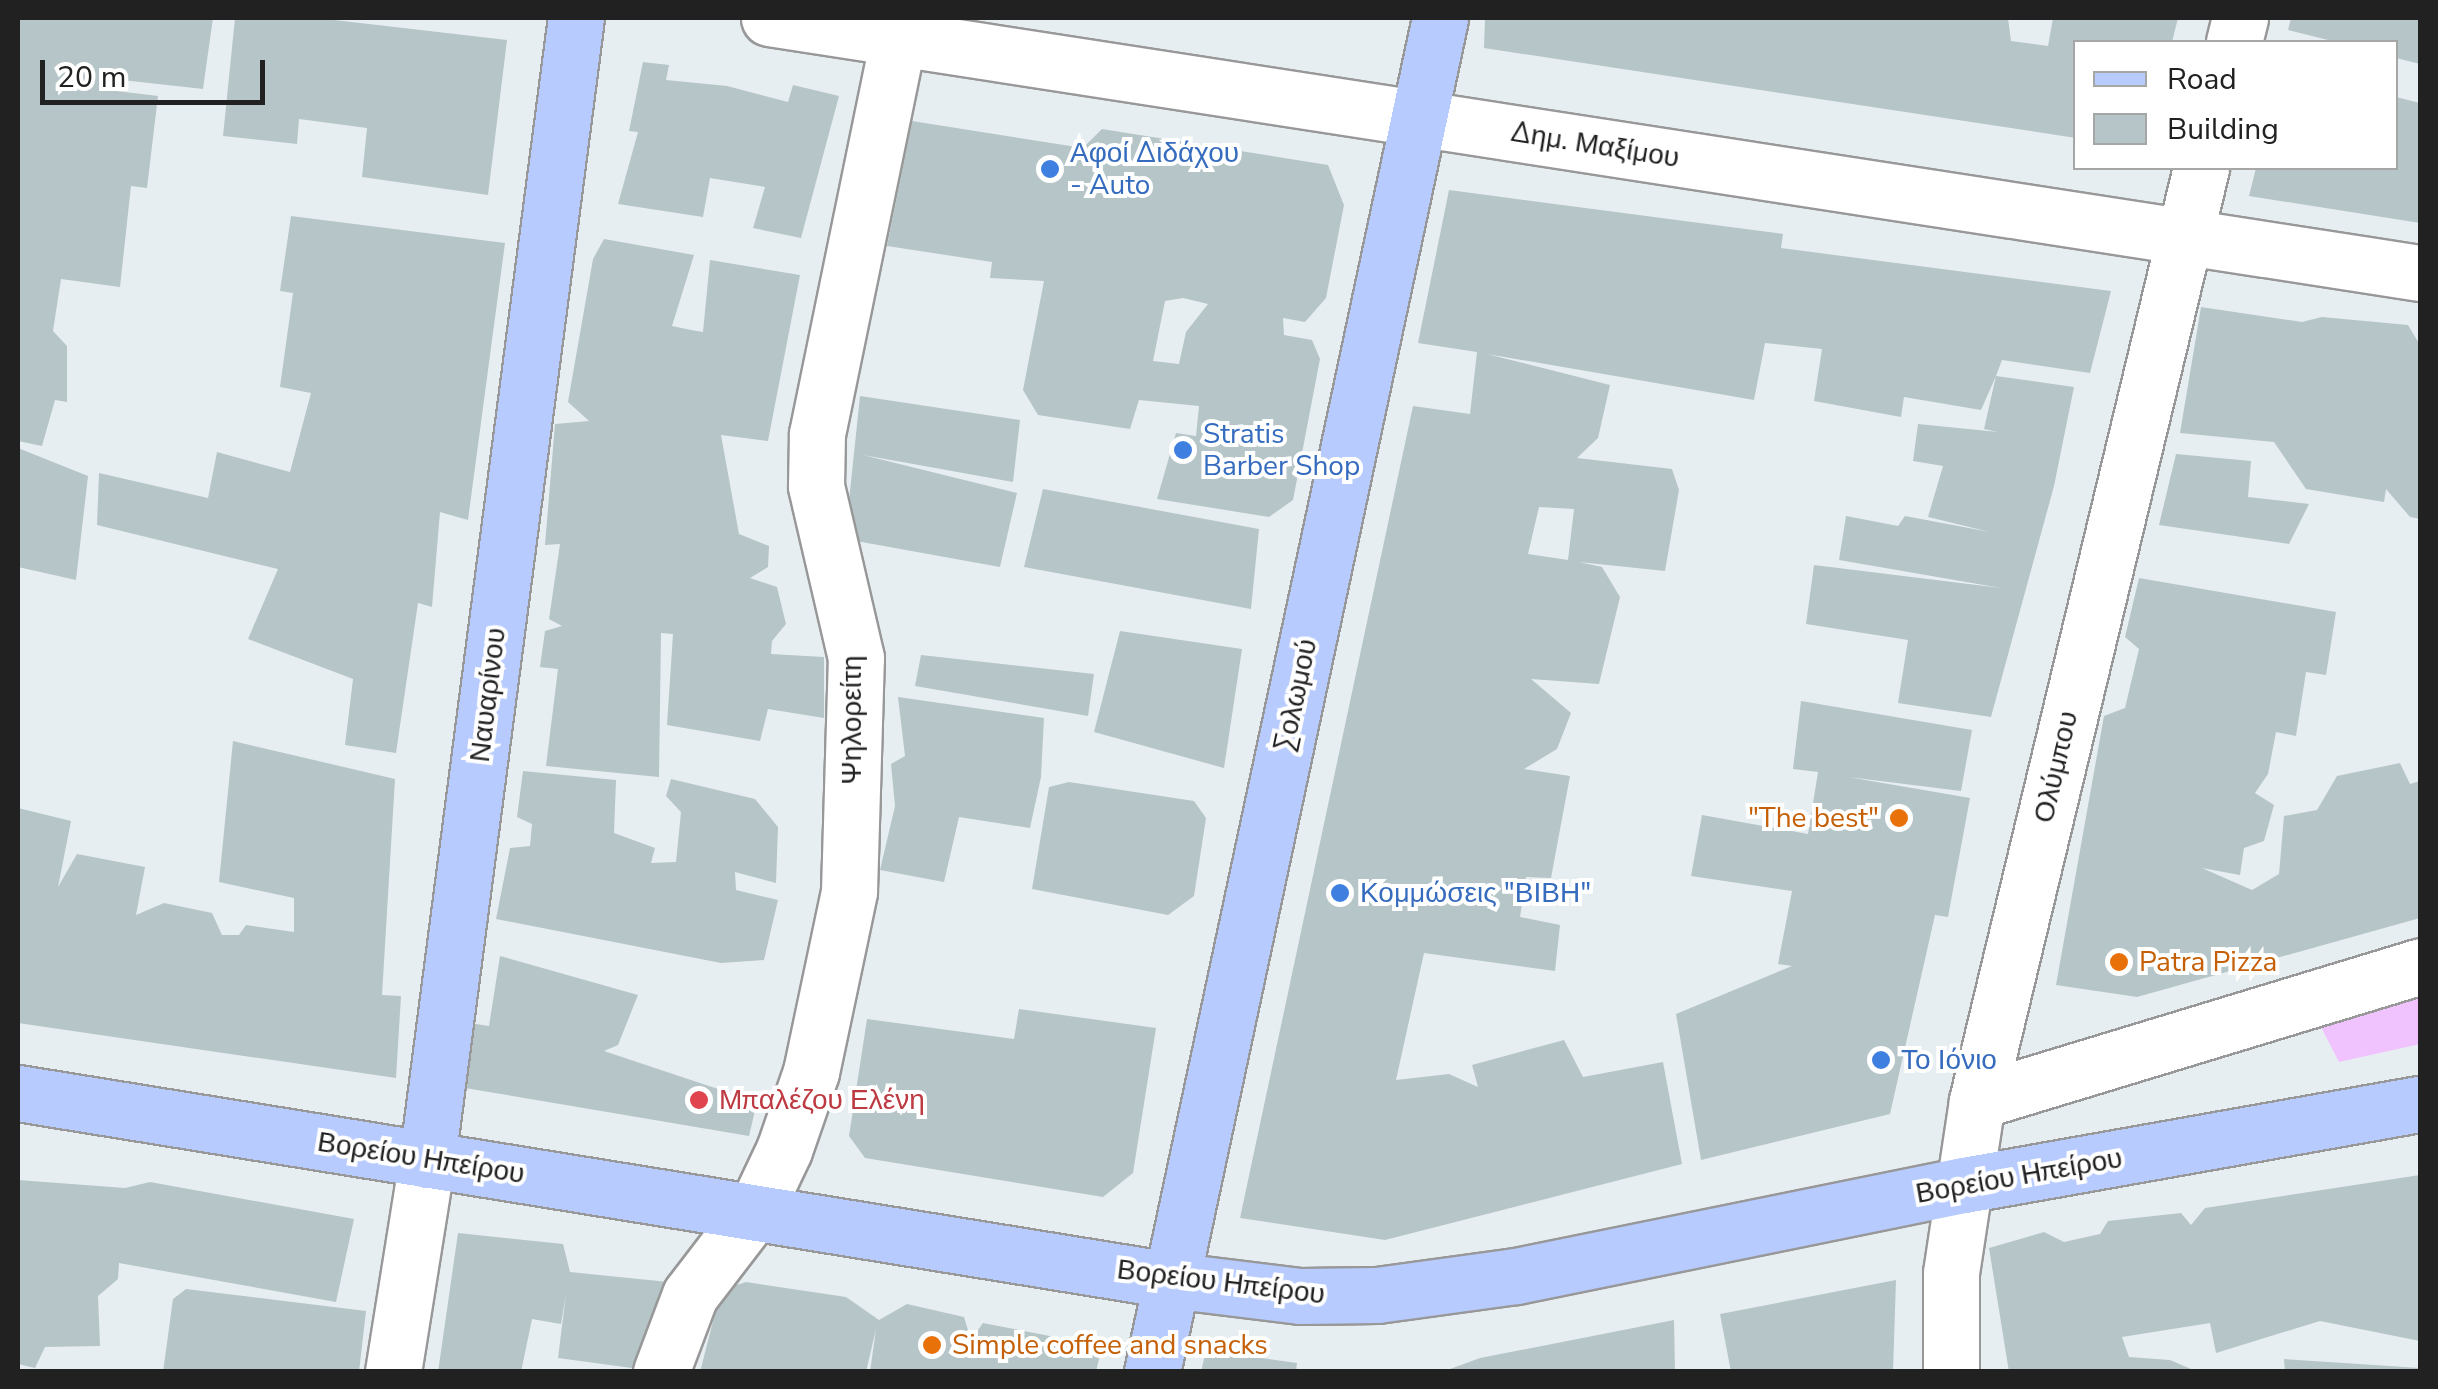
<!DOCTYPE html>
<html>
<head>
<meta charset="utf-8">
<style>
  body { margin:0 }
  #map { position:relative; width:2438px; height:1389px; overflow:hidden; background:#e7eef2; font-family:"Nunito Sans",sans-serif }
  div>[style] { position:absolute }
  .park>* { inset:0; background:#f0c2fe }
  .building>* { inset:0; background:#b6c5c8 }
  .roads { filter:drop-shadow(2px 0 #989898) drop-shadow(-2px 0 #989898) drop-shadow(0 2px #989898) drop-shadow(0 -2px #989898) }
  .street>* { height:55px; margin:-27.5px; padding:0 27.5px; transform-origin:27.5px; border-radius:27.5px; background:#fff }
  .secondary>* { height:55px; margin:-27.5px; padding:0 27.5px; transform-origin:27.5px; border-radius:27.5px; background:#b8cbff }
  .dots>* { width:28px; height:28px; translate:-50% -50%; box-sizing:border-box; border:5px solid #fff; border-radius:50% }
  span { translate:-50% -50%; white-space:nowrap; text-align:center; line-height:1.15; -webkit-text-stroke:8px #fff; paint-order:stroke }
  .street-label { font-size:28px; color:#212121 }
  .shop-label { font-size:28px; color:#366cbe }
  .left { translate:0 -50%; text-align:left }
  .food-label { font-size:28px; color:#c56008 }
  .right { translate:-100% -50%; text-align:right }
  .health-label { font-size:28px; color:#be3a42 }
  .frame { position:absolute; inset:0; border:20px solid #212121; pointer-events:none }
  .legend { position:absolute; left:2073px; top:40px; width:325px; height:130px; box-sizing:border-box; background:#fff; border:2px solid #a6a6a6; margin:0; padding:12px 18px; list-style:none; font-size:30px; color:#212121 }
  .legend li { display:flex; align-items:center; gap:20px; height:50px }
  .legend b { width:50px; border:2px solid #a6a6a6 }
  .scale { position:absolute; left:40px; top:60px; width:225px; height:45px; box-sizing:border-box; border:5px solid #212121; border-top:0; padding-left:12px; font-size:30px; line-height:35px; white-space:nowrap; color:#212121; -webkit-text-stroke:8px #fff; paint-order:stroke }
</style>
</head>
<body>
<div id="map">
  <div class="park">
    <div style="clip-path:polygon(2420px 996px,2420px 1044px,2339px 1062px,2321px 1027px)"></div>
  </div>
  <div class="building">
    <div style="clip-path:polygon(18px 18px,213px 18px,203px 89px,104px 78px,108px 90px,158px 96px,147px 188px,131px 186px,120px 287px,61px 279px,53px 331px,67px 346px,67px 402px,55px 400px,42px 446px,18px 441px)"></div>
    <div style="clip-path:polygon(235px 18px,317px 18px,507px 40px,488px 195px,362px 177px,367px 128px,299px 119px,297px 144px,223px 136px)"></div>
    <div style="clip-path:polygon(1485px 18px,2008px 18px,2011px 41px,2048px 46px,2053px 18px,2178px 18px,2172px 42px,2076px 42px,2076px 138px,1484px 48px)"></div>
    <div style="clip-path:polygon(2291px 18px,2420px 18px,2420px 64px,2396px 58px,2396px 42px,2336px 42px,2288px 30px)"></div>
    <div style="clip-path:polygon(643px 62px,669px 65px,666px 80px,727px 86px,788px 102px,793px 85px,839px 96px,801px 238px,753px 228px,765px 187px,710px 178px,703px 217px,618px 204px,638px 132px,629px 131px)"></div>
    <div style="clip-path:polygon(2396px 97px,2420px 103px,2420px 223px,2249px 196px,2256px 168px,2396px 168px)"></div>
    <div style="clip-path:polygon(evenodd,912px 121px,1083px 148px,1102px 129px,1328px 165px,1344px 205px,1326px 298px,1305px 322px,1283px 318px,1284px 335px,1312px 340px,1320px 359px,1293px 500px,1269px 517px,1157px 499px,1176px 433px,1196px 436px,1199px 406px,1139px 400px,1130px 429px,1038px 415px,1023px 390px,1044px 281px,990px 278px,992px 262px,887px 246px,912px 121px,1183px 298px,1208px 304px,1186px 332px,1179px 364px,1153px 361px,1165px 301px,1183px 298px)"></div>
    <div style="clip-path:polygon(evenodd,1449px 190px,1783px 234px,1781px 248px,2111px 291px,2090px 373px,2002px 360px,1996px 376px,2074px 387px,2054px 486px,1991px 717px,1898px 703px,1908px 640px,1806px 624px,1814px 565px,2001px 588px,1839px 560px,1846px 516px,1898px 526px,1905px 516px,1990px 532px,1928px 517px,1943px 466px,1913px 461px,1918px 424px,1998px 432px,1984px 429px,1996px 376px,1981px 410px,1904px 397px,1901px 417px,1814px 401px,1822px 349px,1765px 343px,1754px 400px,1487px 354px,1610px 385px,1598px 438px,1577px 458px,1672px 469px,1679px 490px,1665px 571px,1579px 562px,1602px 567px,1620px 597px,1599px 684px,1531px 679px,1571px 713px,1557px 749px,1524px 769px,1570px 776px,1551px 878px,1526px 877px,1520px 917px,1560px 925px,1555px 971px,1424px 953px,1396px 1080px,1449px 1074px,1478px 1087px,1472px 1065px,1564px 1040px,1583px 1077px,1663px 1062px,1682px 1164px,1385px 1240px,1240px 1218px,1413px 406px,1470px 414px,1477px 352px,1418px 343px,1449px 190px,1539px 507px,1574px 509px,1568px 560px,1528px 554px,1539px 507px)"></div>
    <div style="clip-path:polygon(291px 216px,505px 243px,468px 520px,440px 512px,432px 607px,418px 603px,396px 753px,345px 745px,353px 679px,248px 639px,278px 569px,97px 525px,99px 473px,208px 498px,217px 452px,290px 472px,311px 393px,280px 387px,293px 293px,280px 291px)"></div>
    <div style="clip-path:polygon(604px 239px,694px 255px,672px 326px,691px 330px,703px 332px,710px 260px,800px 275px,768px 441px,721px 435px,739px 534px,769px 546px,768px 567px,750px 578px,777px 587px,786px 624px,772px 641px,771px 654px,824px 657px,824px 718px,768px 709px,760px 741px,667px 725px,673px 634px,661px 633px,659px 777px,546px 766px,558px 669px,540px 667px,545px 631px,562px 626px,549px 619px,560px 544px,545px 545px,555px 424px,589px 421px,568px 402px,593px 259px)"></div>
    <div style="clip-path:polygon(2201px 307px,2302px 322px,2322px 317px,2408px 325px,2420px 345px,2420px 519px,2410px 517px,2386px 489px,2384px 502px,2306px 489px,2274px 442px,2180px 433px)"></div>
    <div style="clip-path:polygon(860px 396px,1020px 420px,1013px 482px,863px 455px,1017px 493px,1000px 567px,845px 539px)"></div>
    <div style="clip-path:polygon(18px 448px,88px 476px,76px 580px,18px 567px)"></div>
    <div style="clip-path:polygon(2176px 454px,2251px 461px,2248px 497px,2309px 504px,2289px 544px,2159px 525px)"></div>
    <div style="clip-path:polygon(1043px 489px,1259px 529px,1251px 609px,1024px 567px)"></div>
    <div style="clip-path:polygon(2139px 578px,2336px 612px,2326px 675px,2306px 672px,2296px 736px,2276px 732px,2268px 774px,2255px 793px,2274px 805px,2264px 841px,2244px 848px,2240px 875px,2202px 868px,2252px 890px,2279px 874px,2284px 816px,2317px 810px,2337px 776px,2400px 763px,2410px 784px,2420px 781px,2420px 918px,2137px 997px,2056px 985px,2104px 716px,2125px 708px,2139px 649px,2125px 637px)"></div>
    <div style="clip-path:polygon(1120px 631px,1242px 649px,1224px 768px,1094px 732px)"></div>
    <div style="clip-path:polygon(921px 655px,1094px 674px,1088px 716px,915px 686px)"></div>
    <div style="clip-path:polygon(898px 697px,1044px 718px,1041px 777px,1030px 828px,959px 817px,944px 882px,880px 870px,895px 806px,891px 764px,905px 756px)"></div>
    <div style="clip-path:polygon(1801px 701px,1972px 730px,1961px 791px,1848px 777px,1970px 798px,1948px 917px,1935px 915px,1890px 1114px,1701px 1160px,1676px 1014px,1792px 966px,1778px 964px,1792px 891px,1691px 876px,1702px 815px,1808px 834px,1818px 772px,1793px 769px)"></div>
    <div style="clip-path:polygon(233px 741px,395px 779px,382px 995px,401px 996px,396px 1078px,18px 1023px,18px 808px,71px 821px,58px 887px,77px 854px,145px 867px,136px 915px,164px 903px,212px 913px,222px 935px,239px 935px,246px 925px,294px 932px,294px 898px,219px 882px)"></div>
    <div style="clip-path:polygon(523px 771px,616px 780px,614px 833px,655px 848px,651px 863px,676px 862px,681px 812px,666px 796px,671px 779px,755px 799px,778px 827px,776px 883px,735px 872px,736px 890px,778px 900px,764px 960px,721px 963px,496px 919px,510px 848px,530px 846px,532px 824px,517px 817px)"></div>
    <div style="clip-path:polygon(1069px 782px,1194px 801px,1206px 818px,1194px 896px,1168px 915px,1032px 889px,1049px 787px)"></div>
    <div style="clip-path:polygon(500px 956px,638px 995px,618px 1045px,604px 1051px,757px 1102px,749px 1136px,459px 1087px,470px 1023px,489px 1026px)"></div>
    <div style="clip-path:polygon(1019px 1009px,1156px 1028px,1133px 1173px,1103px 1197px,865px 1158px,849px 1136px,867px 1019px,1014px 1039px)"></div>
    <div style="clip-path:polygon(2420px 1175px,2420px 1341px,2320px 1321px,2216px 1353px,2210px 1323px,2122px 1337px,2129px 1357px,2170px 1360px,2198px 1372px,2009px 1372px,1989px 1248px,2044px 1232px,2064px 1242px,2100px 1234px,2108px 1221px,2181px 1213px,2191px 1225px,2205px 1208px)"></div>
    <div style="clip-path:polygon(18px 1180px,125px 1188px,150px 1182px,354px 1219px,336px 1302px,119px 1263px,118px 1279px,98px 1296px,100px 1346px,45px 1347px,35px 1368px,18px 1364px)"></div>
    <div style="clip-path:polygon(458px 1233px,563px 1244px,570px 1272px,678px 1283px,654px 1371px,558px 1358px,566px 1294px,561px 1324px,532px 1319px,521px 1372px,438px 1372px)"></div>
    <div style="clip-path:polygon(1896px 1280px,1893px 1372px,1731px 1372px,1720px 1314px)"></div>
    <div style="clip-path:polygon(746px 1282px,846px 1297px,879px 1320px,907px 1304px,964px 1317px,971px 1340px,983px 1323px,1102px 1346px,1096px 1372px,870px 1372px,876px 1329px,866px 1372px,700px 1372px,721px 1290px)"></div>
    <div style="clip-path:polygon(186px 1289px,366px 1311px,359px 1372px,163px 1372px,173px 1299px)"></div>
    <div style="clip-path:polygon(1674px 1320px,1675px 1372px,1442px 1372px,1480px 1358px)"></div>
    <div style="clip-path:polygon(1206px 1350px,1297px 1363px,1296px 1372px,1201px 1372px)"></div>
    <div style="clip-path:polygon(2284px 1359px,2420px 1368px,2420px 1372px,2285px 1372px)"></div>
  </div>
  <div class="roads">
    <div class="street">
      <div style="left:769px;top:18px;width:1671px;rotate:8.78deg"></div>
      <div style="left:2234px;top:42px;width:25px;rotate:-76deg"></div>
      <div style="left:1977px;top:1101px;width:463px;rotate:-16.9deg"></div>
      <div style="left:393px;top:1372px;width:215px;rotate:-80.9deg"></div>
      <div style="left:661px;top:1372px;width:82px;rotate:-69.4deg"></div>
      <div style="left:690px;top:1295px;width:108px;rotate:-52.5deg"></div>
      <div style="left:756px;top:1209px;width:65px;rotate:-64.6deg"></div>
      <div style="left:784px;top:1150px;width:83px;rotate:-70.9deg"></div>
      <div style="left:811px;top:1072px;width:185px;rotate:-78.1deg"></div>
      <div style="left:849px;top:891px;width:233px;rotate:-88.3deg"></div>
      <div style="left:856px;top:658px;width:177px;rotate:-103.1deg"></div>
      <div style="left:816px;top:486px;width:52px;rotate:-88.9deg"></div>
      <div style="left:817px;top:434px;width:404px;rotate:-78.4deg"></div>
      <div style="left:1951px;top:1372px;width:99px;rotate:-90deg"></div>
      <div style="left:1951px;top:1273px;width:174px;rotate:-81.4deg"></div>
      <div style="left:1977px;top:1101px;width:960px;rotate:-76.5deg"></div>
    </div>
    <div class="secondary">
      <div style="left:18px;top:1093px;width:1167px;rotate:9.22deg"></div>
      <div style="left:1170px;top:1280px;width:131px;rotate:7deg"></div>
      <div style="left:1300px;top:1296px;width:77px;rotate:-0.7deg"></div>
      <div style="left:1377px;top:1295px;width:140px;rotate:-7.8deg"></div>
      <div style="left:1516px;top:1276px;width:457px;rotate:-11.5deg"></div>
      <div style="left:1964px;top:1185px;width:463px;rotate:-10.1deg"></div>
      <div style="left:427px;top:1160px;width:1152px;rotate:-82.57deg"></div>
      <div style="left:1152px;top:1372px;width:1384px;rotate:-77.99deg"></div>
    </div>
  </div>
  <div class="dots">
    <div style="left:1050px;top:169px;background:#3f7fe0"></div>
    <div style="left:1183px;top:450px;background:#3f7fe0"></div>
    <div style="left:1899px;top:818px;background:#e8710a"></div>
    <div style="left:1340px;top:893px;background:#3f7fe0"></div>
    <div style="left:2119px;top:962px;background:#e8710a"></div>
    <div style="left:1881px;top:1060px;background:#3f7fe0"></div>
    <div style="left:699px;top:1100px;background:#e0444e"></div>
    <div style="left:932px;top:1345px;background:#e8710a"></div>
  </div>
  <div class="street-label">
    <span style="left:1595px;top:145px;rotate:9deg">Δημ. Μαξίμου</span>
    <span style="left:488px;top:695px;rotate:-83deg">Ναυαρίνου</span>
    <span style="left:1296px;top:695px;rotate:-78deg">Σολωμού</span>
    <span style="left:852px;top:720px;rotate:-90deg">Ψηλορείτη</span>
    <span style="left:2056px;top:767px;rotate:-77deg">Ολύμπου</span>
    <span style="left:421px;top:1158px;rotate:9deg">Βορείου Ηπείρου</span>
    <span style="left:2019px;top:1176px;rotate:-10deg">Βορείου Ηπείρου</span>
    <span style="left:1221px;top:1282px;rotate:7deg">Βορείου Ηπείρου</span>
  </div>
  <div class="shop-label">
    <span class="left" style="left:1070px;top:169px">Αφοί Διδάχου<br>- Auto</span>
    <span class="left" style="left:1203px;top:450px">Stratis<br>Barber Shop</span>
    <span class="left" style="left:1360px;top:893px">Κομμώσεις "ΒΙΒΗ"</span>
    <span class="left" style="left:1901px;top:1060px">Το Ιόνιο</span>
  </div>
  <div class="food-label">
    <span class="right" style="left:1879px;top:818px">"The best"</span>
    <span class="left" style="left:2139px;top:962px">Patra Pizza</span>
    <span class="left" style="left:952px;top:1345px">Simple coffee and snacks</span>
  </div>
  <div class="health-label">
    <span class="left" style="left:719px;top:1100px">Μπαλέζου Ελένη</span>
  </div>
  <div class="frame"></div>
  <ul class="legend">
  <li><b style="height:12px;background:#b8cbff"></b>Road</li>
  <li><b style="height:28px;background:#b6c5c8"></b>Building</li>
  </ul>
  <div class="scale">20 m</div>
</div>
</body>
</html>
